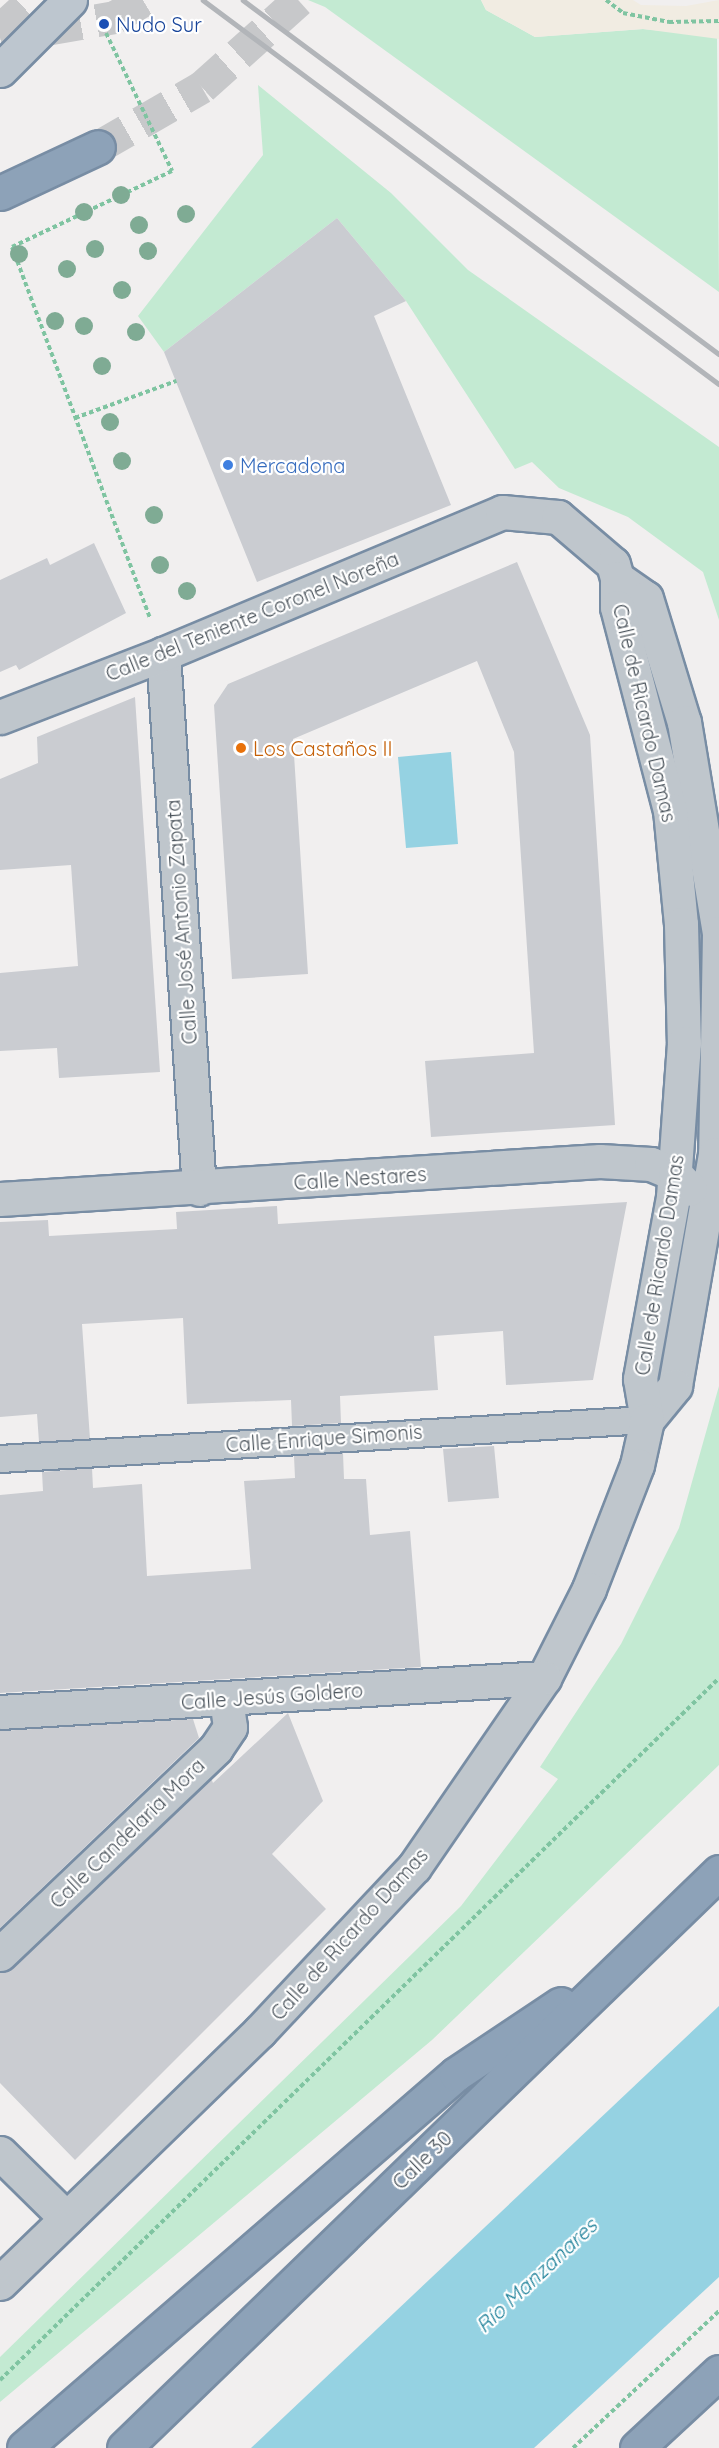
<!DOCTYPE html>
<html>
<head>
<meta charset="utf-8">
<style>
  body { margin:0 }
  #map { position:relative; width:719px; height:2448px; overflow:hidden; background:#f1efef; font-family:Quicksand,sans-serif }
  div>[style] { position:absolute }
  .green>* { inset:0; background:#c3ead2 }
  .sand>* { inset:0; background:#f1ece2 }
  .water>* { inset:0; background:#95d2e2 }
  .building>* { inset:0; background:#caccd1 }
  .highway-tunnel>* { height:33px; margin-top:-16.5px; transform-origin:0; background:repeating-linear-gradient(90deg,#c7c8ca 0 33px,transparent 0 49px) }
  .path>* { height:4px; margin-top:-2px; transform-origin:0; background:repeating-linear-gradient(90deg,#7fc4a1 0 4.5px,transparent 0 7.5px) }
  .roads { filter:drop-shadow(2px 0 #788da4) drop-shadow(-2px 0 #788da4) drop-shadow(0 2px #788da4) drop-shadow(0 -2px #788da4) }
  .lane>* { height:26px; margin:-13px; padding:0 13px; transform-origin:13px; border-radius:13px; background:#bfc6cc }
  .street>* { height:33px; margin:-16.5px; padding:0 16.5px; transform-origin:16.5px; border-radius:16.5px; background:#bfc6cc }
  .secondary>* { height:33px; margin:-16.5px; padding:0 16.5px; transform-origin:16.5px; border-radius:16.5px; background:#bdc6cf }
  .highway>* { height:33px; margin:-16.5px; padding:0 16.5px; transform-origin:16.5px; border-radius:16.5px; background:#8da2b8 }
  .rail>* { height:4.5px; margin:-2.25px; padding:0 2.25px; transform-origin:2.25px; border-radius:2.25px; background:#b2b5b9 }
  .trees>* { width:18px; height:18px; margin:-9px; border-radius:50%; background:#7fab94 }
  .dots>* { width:16px; height:16px; translate:-50% -50%; box-sizing:border-box; border:3px solid #fff; border-radius:50% }
  span { translate:-50% -50%; white-space:nowrap; text-align:center; line-height:1.15; -webkit-text-stroke:4.5px #fff; paint-order:stroke }
  .transit-label { font-size:20px; color:#164399 }
  .left { translate:0 -50%; text-align:left }
  .shop-label { font-size:20px; color:#366cbe }
  .street-label { font-size:20px; color:#49525a }
  .food-label { font-size:20px; color:#c56008 }
  .water-label { font-size:21px; color:#1d8099; font-style:italic }
</style>
</head>
<body>
<div id="map">
  <div class="green">
    <div style="clip-path:polygon(308px 0,481px 0,486px 10px,535px 37px,643px 29px,717px 36px,719px 292px,325px 7px)"></div>
    <div style="clip-path:polygon(258px 85px,391px 193px,468px 270px,719px 447px,719px 620px,703px 572px,628px 517px,559px 488px,532px 462px,515px 469px,406px 301px,337px 218px,164px 352px,138px 316px,263px 155px)"></div>
    <div style="clip-path:polygon(719px 1386px,719px 1765px,432px 2040px,0 2402px,0 2357px,461px 1906px,558px 1779px,540px 1767px,621px 1644px,679px 1528px)"></div>
  </div>
  <div class="sand">
    <div style="clip-path:polygon(481px 0,633px 0,641px 5px,686px 6px,719px 0,719px 39px,643px 29px,535px 37px,486px 10px)"></div>
  </div>
  <div class="water">
    <div style="clip-path:polygon(451px 752px,458px 844px,406px 848px,398px 757px)"></div>
    <div style="clip-path:polygon(719px 2006px,719px 2277px,534px 2448px,251px 2448px)"></div>
  </div>
  <div class="building">
    <div style="clip-path:polygon(337px 218px,406px 301px,374px 316px,451px 505px,257px 582px,164px 352px)"></div>
    <div style="clip-path:polygon(94px 543px,126px 613px,19px 670px,16px 665px,0 672px,0 580px,47px 558px,50px 565px)"></div>
    <div style="clip-path:polygon(517px 562px,590px 735px,615px 1125px,431px 1137px,425px 1061px,534px 1053px,514px 752px,477px 661px,293px 739px,308px 974px,232px 979px,214px 705px,228px 684px)"></div>
    <div style="clip-path:polygon(135px 697px,160px 1072px,59px 1078px,57px 1048px,0 1051px,0 973px,78px 966px,71px 865px,0 870px,0 779px,38px 763px,37px 737px)"></div>
    <div style="clip-path:polygon(627px 1202px,593px 1380px,506px 1385px,503px 1331px,434px 1336px,438px 1390px,340px 1396px,341px 1423px,292px 1426px,291px 1400px,187px 1404px,183px 1318px,82px 1324px,90px 1439px,39px 1442px,37px 1414px,0 1417px,0 1222px,48px 1220px,49px 1236px,177px 1229px,176px 1212px,277px 1206px,278px 1224px)"></div>
    <div style="clip-path:polygon(494px 1446px,499px 1498px,448px 1502px,443px 1449px)"></div>
    <div style="clip-path:polygon(343px 1453px,344px 1479px,366px 1479px,370px 1535px,410px 1531px,421px 1667px,0 1693px,0 1495px,43px 1491px,42px 1472px,92px 1468px,93px 1488px,142px 1484px,147px 1576px,251px 1569px,244px 1481px,295px 1478px,294px 1456px)"></div>
    <div style="clip-path:polygon(288px 1713px,323px 1801px,272px 1854px,326px 1909px,75px 2160px,0 2083px,0 1972px,13px 1968px,211px 1778px,213px 1783px)"></div>
    <div style="clip-path:polygon(193px 1719px,199px 1738px,0 1928px,0 1731px)"></div>
  </div>
  <div class="highway-tunnel">
    <div style="left:0;top:30px;width:45px;rotate:-42.3deg"></div>
    <div style="left:0;top:37px;width:117px;rotate:-9.9deg"></div>
    <div style="left:115px;top:17px;width:33px;rotate:-31deg"></div>
    <div style="left:98px;top:147px;width:120px;rotate:-30deg"></div>
    <div style="left:202px;top:87px;width:130px;rotate:-41.9deg"></div>
  </div>
  <div class="path">
    <div style="left:606px;top:0;width:21px;rotate:37deg"></div>
    <div style="left:623px;top:13px;width:47px;rotate:11.1deg"></div>
    <div style="left:669px;top:22px;width:50px;rotate:-1.1deg"></div>
    <div style="left:106px;top:33px;width:153px;rotate:64.4deg"></div>
    <div style="left:172px;top:171px;width:177px;rotate:154.6deg"></div>
    <div style="left:12px;top:247px;width:397px;rotate:69.6deg"></div>
    <div style="left:75px;top:418px;width:108px;rotate:-20.1deg"></div>
    <div style="left:0;top:2380px;width:1005px;rotate:-44.31deg"></div>
    <div style="left:573px;top:2448px;width:200px;rotate:-43.2deg"></div>
  </div>
  <div class="roads">
    <div class="lane">
      <div style="left:0;top:1459px;width:648px;rotate:-3.45deg"></div>
    </div>
    <div class="street">
      <div style="left:617px;top:578px;width:35px;rotate:35deg"></div>
      <div style="left:646px;top:598px;width:130px;rotate:73deg"></div>
      <div style="left:684px;top:722px;width:214px;rotate:80.6deg"></div>
      <div style="left:719px;top:933px;width:221px;rotate:91deg"></div>
      <div style="left:715px;top:1154px;width:235px;rotate:99.8deg"></div>
      <div style="left:675px;top:1386px;width:44px;rotate:129.5deg"></div>
      <div style="left:163px;top:654px;width:536px;rotate:86.15deg"></div>
      <div style="left:0;top:717px;width:175px;rotate:-21.1deg"></div>
      <div style="left:163px;top:654px;width:368px;rotate:-22.7deg"></div>
      <div style="left:502px;top:512px;width:56px;rotate:5.1deg"></div>
      <div style="left:558px;top:517px;width:72px;rotate:40.5deg"></div>
      <div style="left:613px;top:564px;width:15px;rotate:74deg"></div>
      <div style="left:617px;top:578px;width:29px;rotate:90deg"></div>
      <div style="left:617px;top:607px;width:210px;rotate:75.4deg"></div>
      <div style="left:670px;top:810px;width:115px;rotate:84.5deg"></div>
      <div style="left:681px;top:924px;width:119px;rotate:88.6deg"></div>
      <div style="left:684px;top:1043px;width:154px;rotate:94.1deg"></div>
      <div style="left:673px;top:1197px;width:185px;rotate:100.3deg"></div>
      <div style="left:640px;top:1379px;width:42px;rotate:80.3deg"></div>
      <div style="left:647px;top:1420px;width:46px;rotate:102.5deg"></div>
      <div style="left:637px;top:1465px;width:133px;rotate:111.2deg"></div>
      <div style="left:589px;top:1589px;width:100px;rotate:116.8deg"></div>
      <div style="left:544px;top:1678px;width:229px;rotate:124.5deg"></div>
      <div style="left:414px;top:1867px;width:225px;rotate:133.2deg"></div>
      <div style="left:260px;top:2031px;width:362px;rotate:135.9deg"></div>
      <div style="left:0;top:1199px;width:601px;rotate:-3.62deg"></div>
      <div style="left:600px;top:1161px;width:51px;rotate:3.4deg"></div>
      <div style="left:651px;top:1164px;width:26px;rotate:23deg"></div>
      <div style="left:675px;top:1174px;width:21px;rotate:45deg"></div>
      <div style="left:0;top:1712px;width:545px;rotate:-3.58deg"></div>
      <div style="left:0;top:1954px;width:298px;rotate:-43.6deg"></div>
      <div style="left:216px;top:1748px;width:25px;rotate:-56deg"></div>
      <div style="left:230px;top:1727px;width:28px;rotate:-98deg"></div>
      <div style="left:0;top:2153px;width:93px;rotate:44.6deg"></div>
    </div>
    <div class="secondary">
      <div style="left:0;top:70px;width:99px;rotate:-45deg"></div>
    </div>
    <div class="highway">
      <div style="left:0;top:193px;width:108px;rotate:-25.1deg"></div>
      <div style="left:24px;top:2448px;width:571px;rotate:-40.88deg"></div>
      <div style="left:456px;top:2074px;width:126px;rotate:-33.7deg"></div>
      <div style="left:124px;top:2448px;width:828px;rotate:-44.07deg"></div>
      <div style="left:637px;top:2448px;width:112px;rotate:-42.8deg"></div>
    </div>
  </div>
  <div class="rail">
    <div style="left:203px;top:0;width:643px;rotate:36.66deg"></div>
    <div style="left:243px;top:0;width:593px;rotate:36.64deg"></div>
  </div>
  <div class="trees">
    <div style="left:121px;top:195px"></div>
    <div style="left:84px;top:212px"></div>
    <div style="left:186px;top:214px"></div>
    <div style="left:139px;top:225px"></div>
    <div style="left:95px;top:249px"></div>
    <div style="left:148px;top:251px"></div>
    <div style="left:19px;top:254px"></div>
    <div style="left:67px;top:269px"></div>
    <div style="left:122px;top:290px"></div>
    <div style="left:55px;top:321px"></div>
    <div style="left:84px;top:326px"></div>
    <div style="left:136px;top:332px"></div>
    <div style="left:102px;top:366px"></div>
    <div style="left:110px;top:422px"></div>
    <div style="left:122px;top:461px"></div>
    <div style="left:154px;top:515px"></div>
    <div style="left:160px;top:565px"></div>
    <div style="left:187px;top:591px"></div>
  </div>
  <div class="dots">
    <div style="left:104px;top:24px;background:#1a4fb4"></div>
    <div style="left:228px;top:465px;background:#3f7fe0"></div>
    <div style="left:241px;top:748px;background:#e8710a"></div>
  </div>
  <div class="transit-label">
    <span class="left" style="left:116px;top:24px">Nudo Sur</span>
  </div>
  <div class="shop-label">
    <span class="left" style="left:240px;top:465px">Mercadona</span>
  </div>
  <div class="street-label">
    <span style="left:252px;top:616px;rotate:-22deg">Calle del Teniente Coronel Noreña</span>
    <span style="left:645px;top:713px;rotate:77deg">Calle de Ricardo Damas</span>
    <span style="left:181px;top:922px;rotate:-94deg">Calle José Antonio Zapata</span>
    <span style="left:360px;top:1178px;rotate:-4deg">Calle Nestares</span>
    <span style="left:659px;top:1265px;rotate:-81deg">Calle de Ricardo Damas</span>
    <span style="left:324px;top:1438px;rotate:-4deg">Calle Enrique Simonis</span>
    <span style="left:272px;top:1696px;rotate:-4deg">Calle Jesús Goldero</span>
    <span style="left:127px;top:1833px;rotate:-44deg">Calle Candelaria Mora</span>
    <span style="left:349px;top:1934px;rotate:-48deg">Calle de Ricardo Damas</span>
    <span style="left:422px;top:2160px;rotate:-44deg">Calle 30</span>
  </div>
  <div class="food-label">
    <span class="left" style="left:253px;top:748px">Los Castaños II</span>
  </div>
  <div class="water-label">
    <span style="left:536px;top:2275px;rotate:-43deg">Río Manzanares</span>
  </div>
</div>
</body>
</html>
